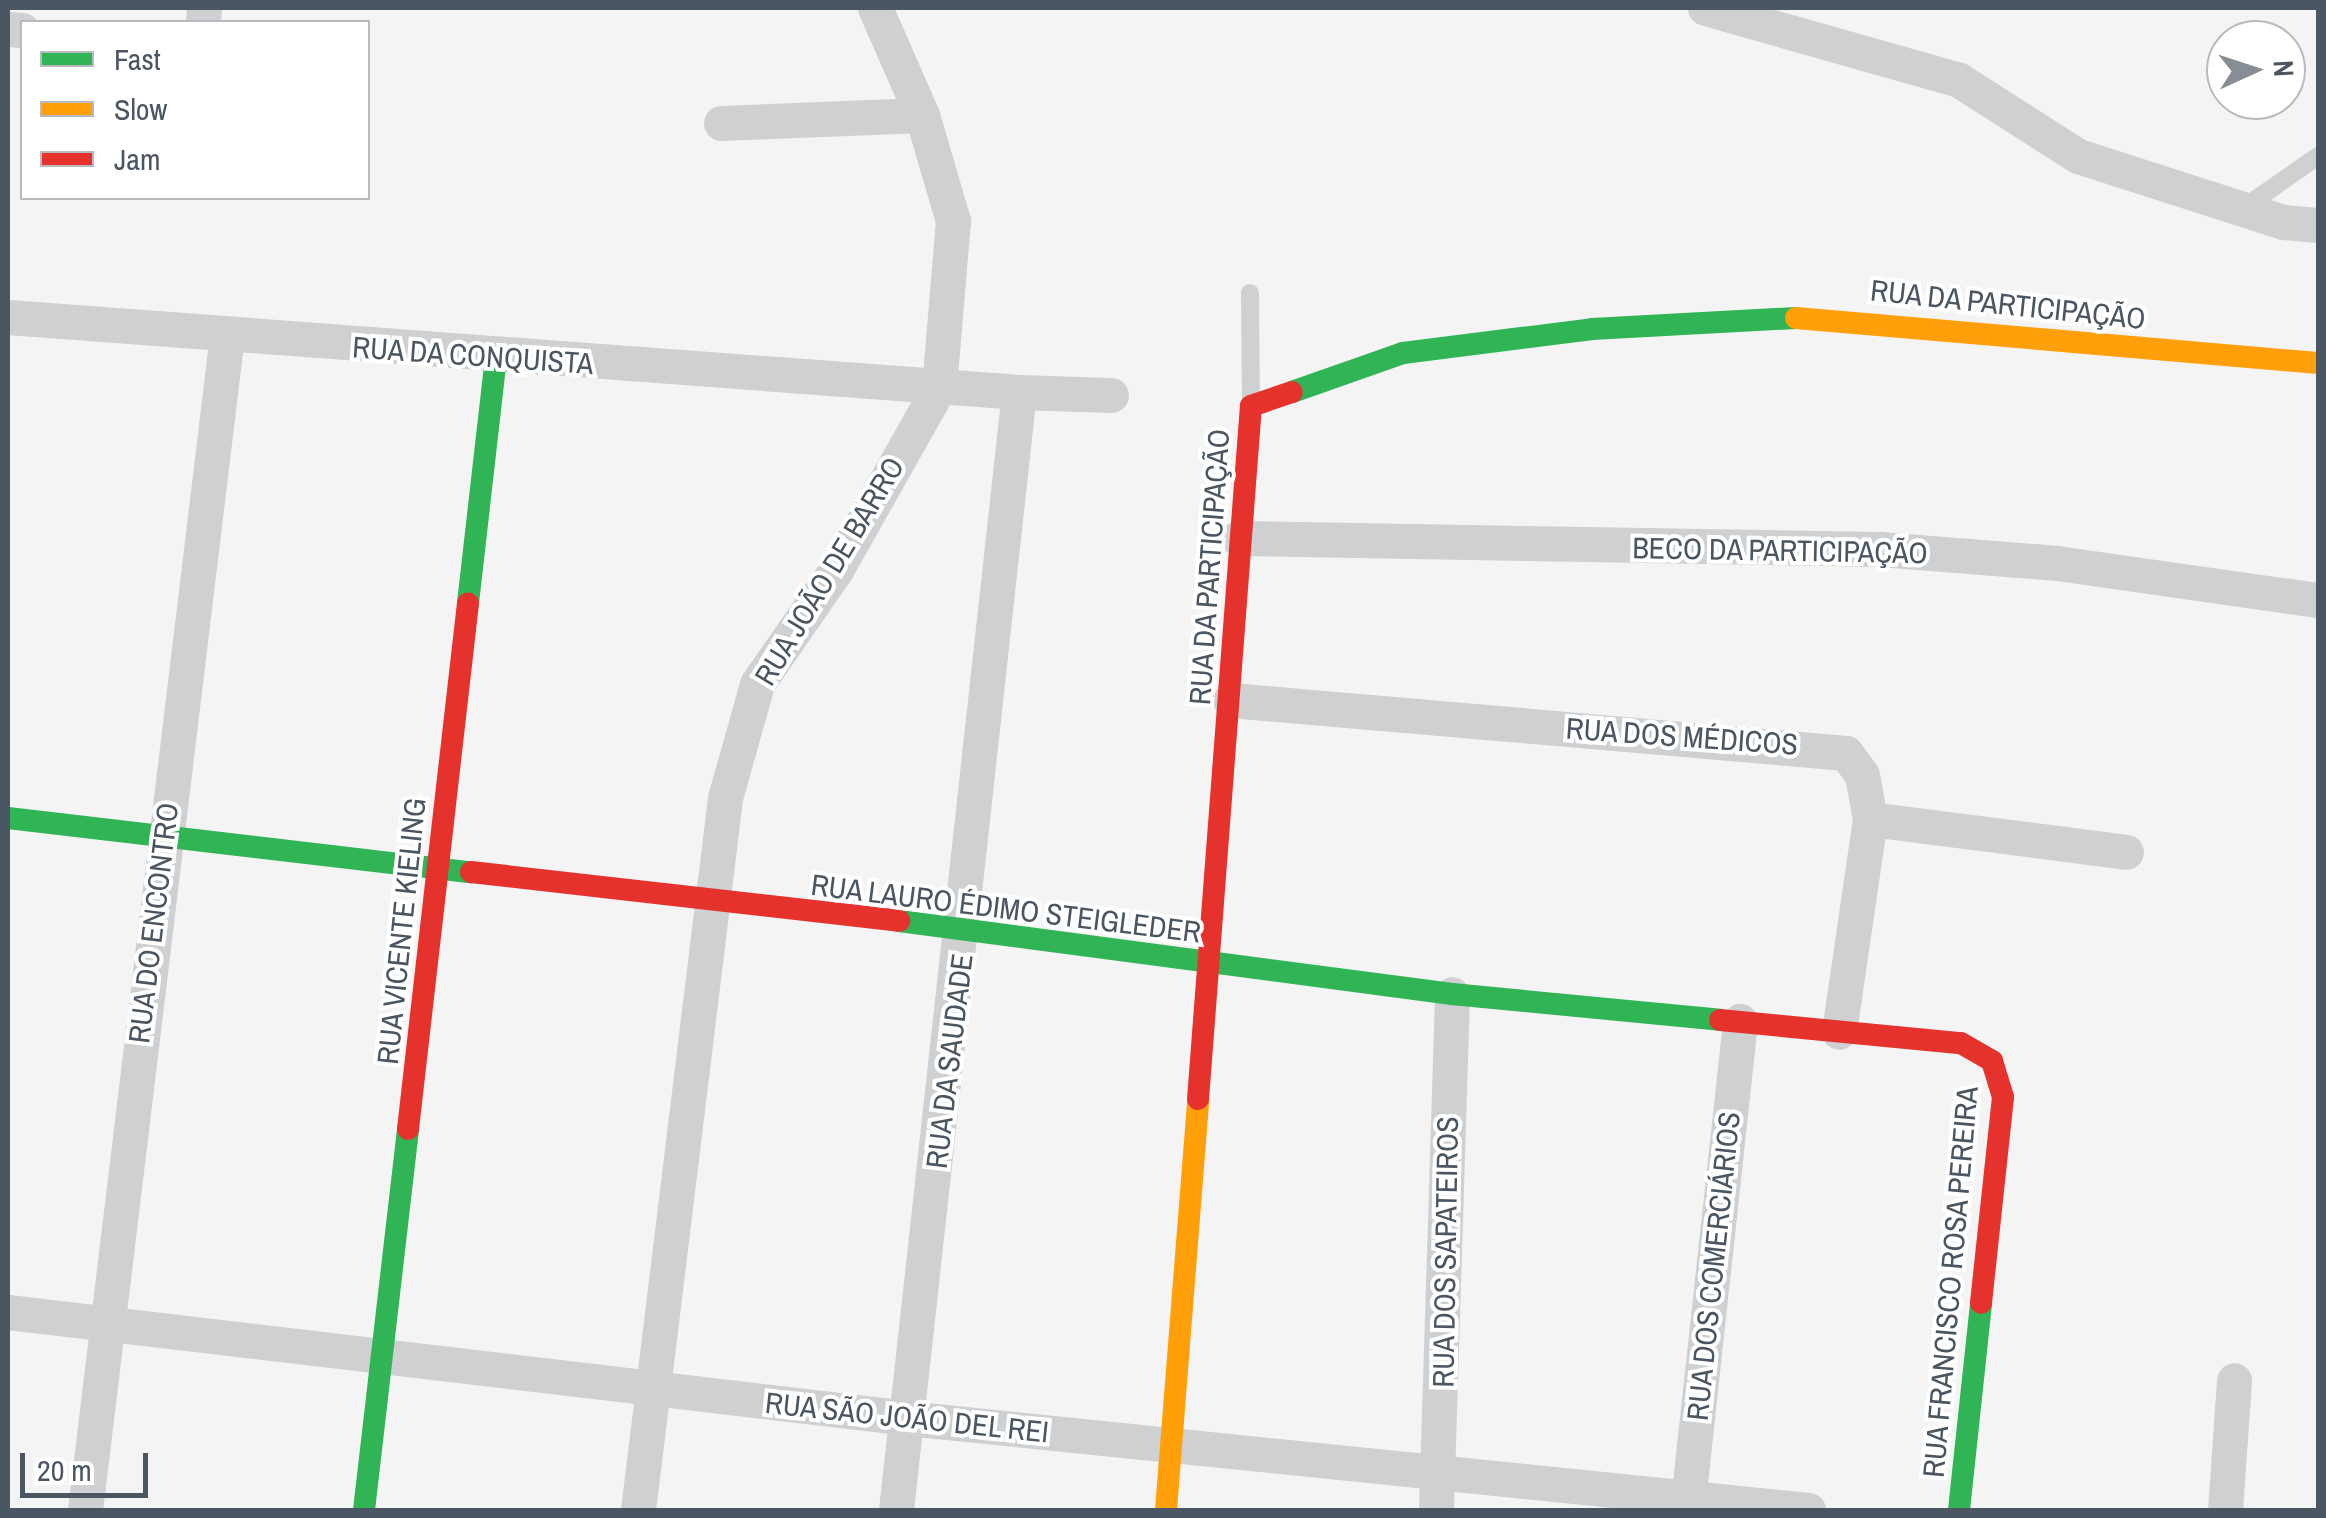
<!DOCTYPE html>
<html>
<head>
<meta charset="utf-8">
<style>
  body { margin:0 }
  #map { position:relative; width:2326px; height:1518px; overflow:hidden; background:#f4f4f4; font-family:"Archivo Narrow",sans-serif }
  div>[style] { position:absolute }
  .lane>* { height:18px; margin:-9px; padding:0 9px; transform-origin:9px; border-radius:9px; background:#ced0d2 }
  .street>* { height:35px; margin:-17.5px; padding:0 17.5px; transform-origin:17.5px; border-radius:17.5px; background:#ced0d2 }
  .fast>* { height:22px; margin:-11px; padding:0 11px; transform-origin:11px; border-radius:11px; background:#30b455 }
  .slow>* { height:22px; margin:-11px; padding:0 11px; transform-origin:11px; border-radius:11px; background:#ff9f0a }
  .jam>* { height:22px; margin:-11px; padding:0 11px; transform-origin:11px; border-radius:11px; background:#e5322d }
  span { translate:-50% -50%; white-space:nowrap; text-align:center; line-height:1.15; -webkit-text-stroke:8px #fff; paint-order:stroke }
  .street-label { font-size:30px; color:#4a5661 }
  .frame { position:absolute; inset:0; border:10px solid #4a5661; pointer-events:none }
  .legend { position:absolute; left:20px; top:20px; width:350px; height:180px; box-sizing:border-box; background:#fff; border:2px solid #b7bbc0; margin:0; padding:12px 18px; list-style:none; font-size:30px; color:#4a5661 }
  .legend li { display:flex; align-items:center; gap:20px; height:50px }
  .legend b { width:50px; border:2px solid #b7bbc0 }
  .north { position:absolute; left:2206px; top:20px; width:100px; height:100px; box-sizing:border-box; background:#fff; border:2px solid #b7bbc0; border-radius:50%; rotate:87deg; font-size:28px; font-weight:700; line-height:40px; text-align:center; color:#4a5661 }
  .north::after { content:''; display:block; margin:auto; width:35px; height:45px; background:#868d94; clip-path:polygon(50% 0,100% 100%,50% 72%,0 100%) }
  .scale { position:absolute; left:20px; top:1453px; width:128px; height:45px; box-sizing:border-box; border:5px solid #4a5661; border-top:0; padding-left:12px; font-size:30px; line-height:35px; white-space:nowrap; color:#4a5661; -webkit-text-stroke:8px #fff; paint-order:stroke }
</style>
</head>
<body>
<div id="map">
  <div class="lane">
    <div style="left:2242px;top:209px;width:93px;rotate:-34.9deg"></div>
    <div style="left:1250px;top:293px;width:110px;rotate:89.5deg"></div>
  </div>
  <div class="street">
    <div style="left:1705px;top:8px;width:264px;rotate:15.8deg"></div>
    <div style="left:1959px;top:80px;width:141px;rotate:32.6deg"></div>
    <div style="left:2078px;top:156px;width:215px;rotate:17.8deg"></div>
    <div style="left:2283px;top:222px;width:35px;rotate:5deg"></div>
    <div style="left:203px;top:22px;width:14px;rotate:-86deg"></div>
    <div style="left:8px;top:29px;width:14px;rotate:4deg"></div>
    <div style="left:721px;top:123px;width:201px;rotate:-2.3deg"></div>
    <div style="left:8px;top:317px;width:1014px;rotate:4.24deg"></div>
    <div style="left:1019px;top:392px;width:1125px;rotate:96.28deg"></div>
    <div style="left:1019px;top:392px;width:92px;rotate:1.9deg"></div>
    <div style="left:1238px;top:538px;width:642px;rotate:0.98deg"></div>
    <div style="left:1880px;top:549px;width:178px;rotate:4.5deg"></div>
    <div style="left:2057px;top:563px;width:264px;rotate:8.1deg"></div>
    <div style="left:1230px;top:700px;width:618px;rotate:4.92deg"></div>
    <div style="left:1846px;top:753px;width:27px;rotate:54deg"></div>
    <div style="left:1862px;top:775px;width:45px;rotate:79.7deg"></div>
    <div style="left:1870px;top:819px;width:215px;rotate:98.3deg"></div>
    <div style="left:1870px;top:819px;width:258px;rotate:7.3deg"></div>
    <div style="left:8px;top:1312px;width:905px;rotate:6.72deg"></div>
    <div style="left:907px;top:1418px;width:906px;rotate:5.83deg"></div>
    <div style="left:85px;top:1510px;width:1184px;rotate:-83.11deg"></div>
    <div style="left:638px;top:1510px;width:717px;rotate:-83.03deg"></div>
    <div style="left:725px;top:798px;width:118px;rotate:-74.3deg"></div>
    <div style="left:757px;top:684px;width:139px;rotate:-55.3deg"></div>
    <div style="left:836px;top:570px;width:210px;rotate:-60.6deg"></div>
    <div style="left:939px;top:387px;width:167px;rotate:-85.2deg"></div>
    <div style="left:953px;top:221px;width:110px;rotate:-106.3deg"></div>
    <div style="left:922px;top:115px;width:117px;rotate:-113.7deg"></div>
    <div style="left:1436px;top:1510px;width:516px;rotate:-88.22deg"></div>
    <div style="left:1687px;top:1510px;width:492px;rotate:-83.8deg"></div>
    <div style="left:2225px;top:1510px;width:130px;rotate:-86deg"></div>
  </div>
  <div class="fast">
    <div style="left:1292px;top:392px;width:118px;rotate:-19.4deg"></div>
    <div style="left:1403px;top:353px;width:191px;rotate:-7.2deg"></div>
    <div style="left:1592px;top:329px;width:204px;rotate:-3.1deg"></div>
    <div style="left:468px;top:603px;width:247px;rotate:-83.5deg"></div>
    <div style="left:8px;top:818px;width:466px;rotate:6.7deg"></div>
    <div style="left:899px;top:921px;width:558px;rotate:7.52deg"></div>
    <div style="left:1452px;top:994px;width:269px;rotate:5.5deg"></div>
    <div style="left:364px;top:1510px;width:384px;rotate:-83.4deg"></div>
    <div style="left:1959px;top:1510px;width:208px;rotate:-83.9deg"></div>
  </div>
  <div class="slow">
    <div style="left:1796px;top:318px;width:524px;rotate:4.93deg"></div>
    <div style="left:1166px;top:1510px;width:412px;rotate:-85.5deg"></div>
  </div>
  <div class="jam">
    <div style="left:471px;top:872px;width:431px;rotate:6.5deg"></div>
    <div style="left:1720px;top:1020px;width:242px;rotate:5.5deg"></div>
    <div style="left:1961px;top:1043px;width:36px;rotate:30deg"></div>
    <div style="left:1992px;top:1061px;width:38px;rotate:73deg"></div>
    <div style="left:2003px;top:1097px;width:207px;rotate:96.1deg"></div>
    <div style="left:1198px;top:1099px;width:695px;rotate:-85.63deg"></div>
    <div style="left:1251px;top:406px;width:43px;rotate:-18.9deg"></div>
    <div style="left:408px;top:1129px;width:529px;rotate:-83.49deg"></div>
  </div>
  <div class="street-label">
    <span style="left:2008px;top:304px;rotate:6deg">RUA DA PARTICIPAÇÃO</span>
    <span style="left:473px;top:355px;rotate:4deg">RUA DA CONQUISTA</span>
    <span style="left:1780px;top:550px;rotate:1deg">BECO DA PARTICIPAÇÃO</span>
    <span style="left:1209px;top:567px;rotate:-86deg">RUA DA PARTICIPAÇÃO</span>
    <span style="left:829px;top:571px;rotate:-59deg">RUA JOÃO DE BARRO</span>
    <span style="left:1682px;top:736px;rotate:4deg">RUA DOS MÉDICOS</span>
    <span style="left:1006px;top:908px;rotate:7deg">RUA LAURO ÉDIMO STEIGLEDER</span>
    <span style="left:153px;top:923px;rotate:-83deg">RUA DO ENCONTRO</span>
    <span style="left:401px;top:931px;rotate:-84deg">RUA VICENTE KIELING</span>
    <span style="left:949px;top:1061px;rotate:-83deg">RUA DA SAUDADE</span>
    <span style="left:1445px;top:1252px;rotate:-89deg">RUA DOS SAPATEIROS</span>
    <span style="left:1713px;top:1266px;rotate:-84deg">RUA DOS COMERCIÁRIOS</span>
    <span style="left:1950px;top:1282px;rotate:-85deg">RUA FRANCISCO ROSA PEREIRA</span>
    <span style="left:907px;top:1417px;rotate:6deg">RUA SÃO JOÃO DEL REI</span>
  </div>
  <div class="frame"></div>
  <ul class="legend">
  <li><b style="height:12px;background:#30b455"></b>Fast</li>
  <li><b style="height:12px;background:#ff9f0a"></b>Slow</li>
  <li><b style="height:12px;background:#e5322d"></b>Jam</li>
  </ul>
  <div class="north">N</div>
  <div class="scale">20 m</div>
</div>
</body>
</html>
